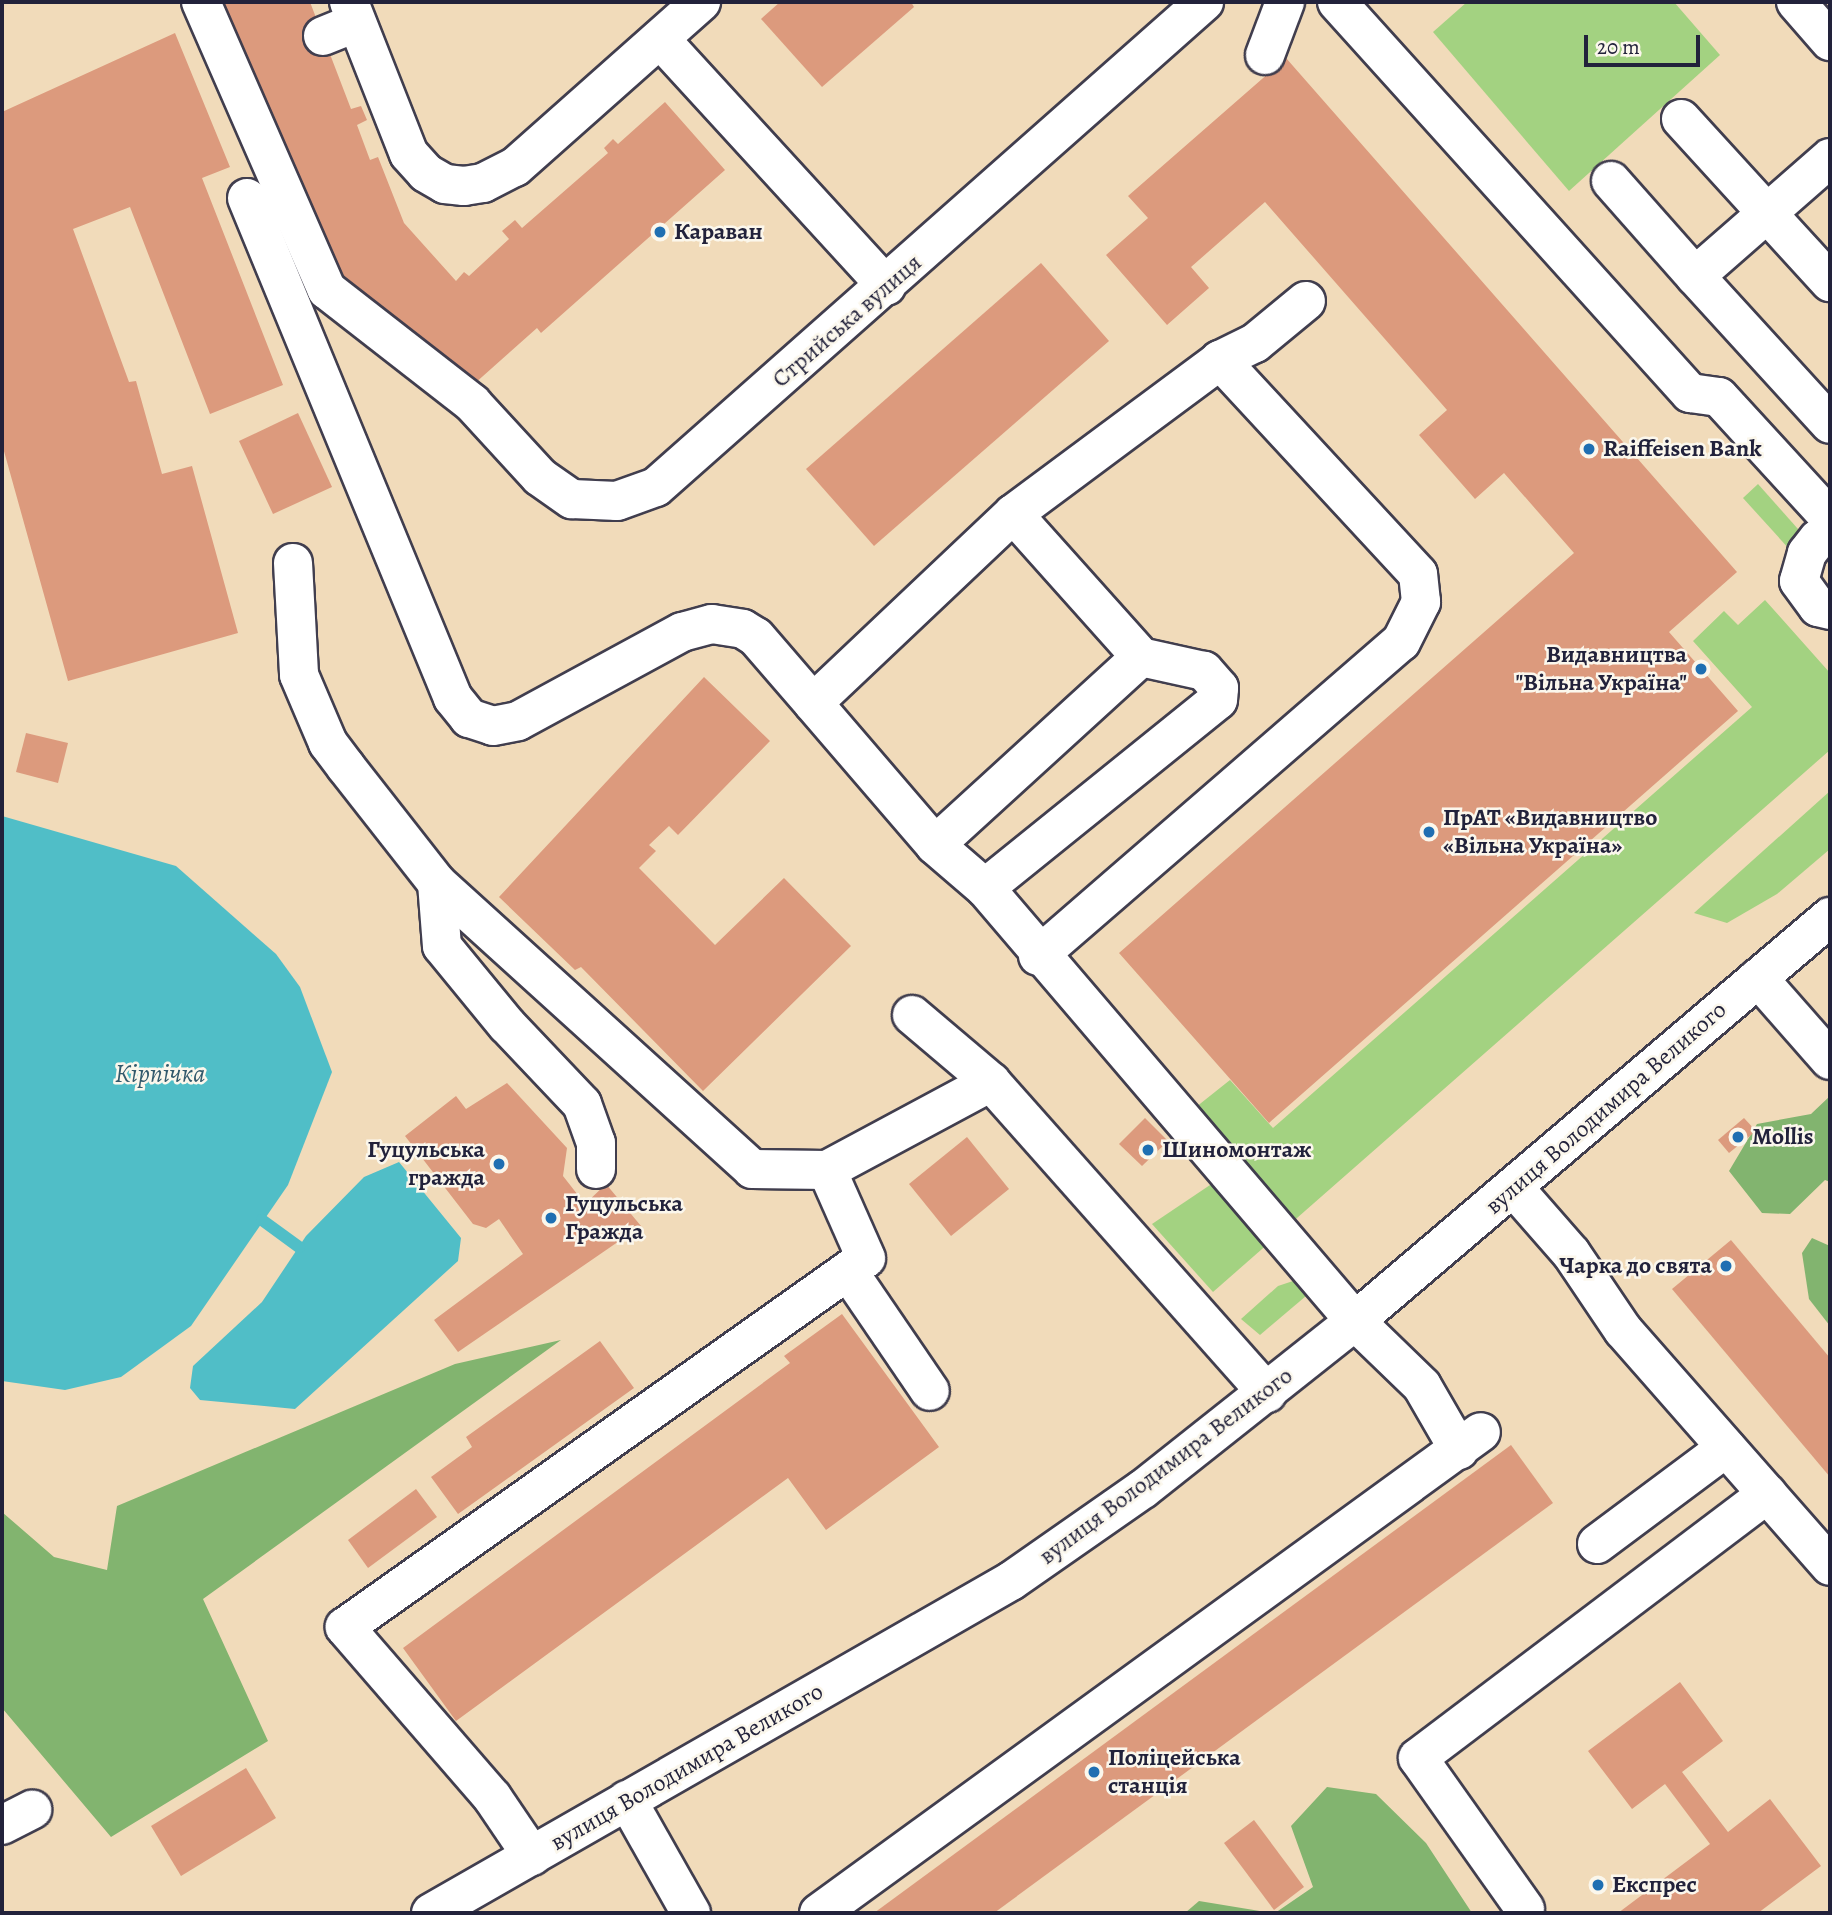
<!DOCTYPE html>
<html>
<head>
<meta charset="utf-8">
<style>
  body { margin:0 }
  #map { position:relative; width:1832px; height:1915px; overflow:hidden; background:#f1dbba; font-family:Alegreya,serif }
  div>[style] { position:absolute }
  .green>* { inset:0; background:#a3d281 }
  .forest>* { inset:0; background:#82b46f }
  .water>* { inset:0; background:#50bec7 }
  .stream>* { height:12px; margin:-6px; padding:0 6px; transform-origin:6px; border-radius:6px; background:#50bec7 }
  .building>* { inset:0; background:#dc9a7d }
  .roads { filter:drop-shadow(2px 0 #413e4e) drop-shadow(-2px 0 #413e4e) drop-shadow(0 2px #413e4e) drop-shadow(0 -2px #413e4e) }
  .minor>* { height:38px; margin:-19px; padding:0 19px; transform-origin:19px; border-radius:19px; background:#fff }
  .major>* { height:38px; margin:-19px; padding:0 19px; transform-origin:19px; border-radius:19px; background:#fff }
  .dots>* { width:19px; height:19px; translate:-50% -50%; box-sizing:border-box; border:4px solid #fbf7ec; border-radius:50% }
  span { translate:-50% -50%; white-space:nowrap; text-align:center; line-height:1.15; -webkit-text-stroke:5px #fbf7ec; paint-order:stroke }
  .poi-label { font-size:24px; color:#22223b; font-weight:700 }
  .left { translate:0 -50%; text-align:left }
  .right { translate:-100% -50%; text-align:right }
  .street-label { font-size:24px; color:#22223b }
  .water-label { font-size:26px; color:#32596c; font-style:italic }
  .frame { position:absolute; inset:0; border:4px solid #22223b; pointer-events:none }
  .scale { position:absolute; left:1584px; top:35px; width:116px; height:32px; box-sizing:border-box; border:4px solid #22223b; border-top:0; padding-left:9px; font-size:21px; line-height:24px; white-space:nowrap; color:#22223b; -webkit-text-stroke:5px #fbf7ec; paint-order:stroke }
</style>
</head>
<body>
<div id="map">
  <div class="green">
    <div style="clip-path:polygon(1467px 2px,1674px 2px,1720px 55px,1569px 191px,1433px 32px)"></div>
    <div style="clip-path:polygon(1758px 484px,1806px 538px,1791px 551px,1743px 498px)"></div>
    <div style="clip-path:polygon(1765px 600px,1830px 673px,1830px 750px,1289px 1225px,1186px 1115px,1230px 1080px,1273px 1128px,1752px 707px,1693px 641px,1724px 611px,1738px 625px)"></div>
    <div style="clip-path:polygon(1830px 791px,1830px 849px,1777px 894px,1727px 923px,1694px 913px)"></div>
    <div style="clip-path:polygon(1216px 1181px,1270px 1242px,1213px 1292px,1152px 1224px)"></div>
    <div style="clip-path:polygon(1293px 1281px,1306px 1296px,1260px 1335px,1241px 1319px,1278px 1286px)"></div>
  </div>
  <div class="forest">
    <div style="clip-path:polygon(1830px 1096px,1830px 1182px,1825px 1180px,1790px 1214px,1762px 1213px,1729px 1171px,1757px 1124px,1811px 1114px)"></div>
    <div style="clip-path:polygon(1812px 1238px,1830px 1246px,1830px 1326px,1809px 1299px,1802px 1253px)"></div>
    <div style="clip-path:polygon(561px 1340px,203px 1599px,268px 1741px,111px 1837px,2px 1708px,2px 1512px,54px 1557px,107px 1570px,117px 1506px,455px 1364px)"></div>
    <div style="clip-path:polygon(1327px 1787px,1376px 1794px,1426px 1843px,1472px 1913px,1275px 1913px,1313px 1887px,1291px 1826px)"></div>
    <div style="clip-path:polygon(1199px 1901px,1272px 1913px,1185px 1913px)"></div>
  </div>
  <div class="water">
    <div style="clip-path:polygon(2px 816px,176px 866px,276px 954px,300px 987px,332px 1072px,288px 1185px,191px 1326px,121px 1377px,65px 1390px,2px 1381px)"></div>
    <div style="clip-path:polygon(399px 1162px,461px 1238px,458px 1261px,295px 1409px,200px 1400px,190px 1388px,193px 1366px,262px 1302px,306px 1236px,364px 1177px)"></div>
  </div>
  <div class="stream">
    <div style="left:262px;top:1220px;width:46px;rotate:36.1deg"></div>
  </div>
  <div class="building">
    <div style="clip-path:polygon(212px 2px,310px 2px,351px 109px,361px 106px,367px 120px,357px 125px,370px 160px,378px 157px,404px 223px,456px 281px,464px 272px,469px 276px,509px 239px,502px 231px,515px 220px,522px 228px,608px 153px,604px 148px,613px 139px,618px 144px,665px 102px,725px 170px,541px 333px,537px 328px,446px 409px,323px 268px)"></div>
    <div style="clip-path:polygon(780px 2px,911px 2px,914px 7px,822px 87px,761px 19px)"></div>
    <div style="clip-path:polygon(175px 33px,230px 167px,202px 178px,283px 385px,210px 414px,130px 207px,73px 229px,129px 382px,136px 381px,162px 474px,192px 466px,238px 633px,68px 681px,2px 444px,2px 112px)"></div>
    <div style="clip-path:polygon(1286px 58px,1737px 572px,1669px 632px,1738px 711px,1269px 1123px,1119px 953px,1574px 553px,1504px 473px,1475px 499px,1419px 435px,1447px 410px,1265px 202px,1191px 267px,1209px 288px,1167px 325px,1106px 255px,1148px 218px,1128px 196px)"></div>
    <div style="clip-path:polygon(1041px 263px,1109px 341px,874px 546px,806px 469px)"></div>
    <div style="clip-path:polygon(298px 413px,332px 487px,273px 514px,239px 441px)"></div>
    <div style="clip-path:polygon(704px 677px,770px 741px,678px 835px,669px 826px,649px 845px,656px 851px,639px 868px,715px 945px,784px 878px,851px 946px,703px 1091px,581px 967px,575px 970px,499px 897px)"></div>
    <div style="clip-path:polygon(26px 733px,68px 743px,58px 783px,16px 772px)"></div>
    <div style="clip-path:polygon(507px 1083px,567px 1148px,563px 1176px,585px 1204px,606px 1184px,641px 1226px,458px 1352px,434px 1320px,523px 1254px,499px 1219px,486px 1228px,473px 1224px,405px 1136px,456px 1096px,466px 1109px)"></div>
    <div style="clip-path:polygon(1145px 1118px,1168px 1141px,1142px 1166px,1119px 1144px)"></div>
    <div style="clip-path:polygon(1744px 1118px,1756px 1131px,1729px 1153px,1718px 1140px)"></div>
    <div style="clip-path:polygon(967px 1137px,1009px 1189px,951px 1236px,909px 1184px)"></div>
    <div style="clip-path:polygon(1731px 1240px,1830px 1358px,1830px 1477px,1672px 1289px)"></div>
    <div style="clip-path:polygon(842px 1314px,939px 1447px,826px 1530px,788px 1478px,456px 1721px,403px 1648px,790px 1363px,784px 1356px)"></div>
    <div style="clip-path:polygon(600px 1341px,634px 1388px,458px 1514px,431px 1477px,472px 1447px,466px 1437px)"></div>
    <div style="clip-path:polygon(1511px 1445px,1553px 1503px,994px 1913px,874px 1913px)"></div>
    <div style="clip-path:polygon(416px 1489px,437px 1517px,368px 1568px,348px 1540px)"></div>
    <div style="clip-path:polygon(1680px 1682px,1723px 1741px,1682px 1772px,1728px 1832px,1770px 1799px,1821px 1866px,1758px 1913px,1618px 1913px,1710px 1844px,1665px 1784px,1632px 1809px,1588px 1751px)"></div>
    <div style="clip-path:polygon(246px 1768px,276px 1818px,181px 1876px,151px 1826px)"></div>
    <div style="clip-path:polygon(1254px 1820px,1304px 1887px,1274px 1910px,1224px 1843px)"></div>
  </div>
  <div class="roads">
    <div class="minor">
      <div style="left:201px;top:2px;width:314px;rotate:66.4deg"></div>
      <div style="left:327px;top:290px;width:184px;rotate:37.9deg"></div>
      <div style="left:472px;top:403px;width:100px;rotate:47.4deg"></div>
      <div style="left:540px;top:477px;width:39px;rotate:35deg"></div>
      <div style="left:572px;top:499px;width:45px;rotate:2.5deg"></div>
      <div style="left:617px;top:501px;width:41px;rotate:-19.7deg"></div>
      <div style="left:656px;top:487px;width:732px;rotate:-41.51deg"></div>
      <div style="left:349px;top:2px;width:163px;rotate:68.5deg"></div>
      <div style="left:409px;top:154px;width:25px;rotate:48deg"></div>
      <div style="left:426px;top:173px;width:22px;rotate:30deg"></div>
      <div style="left:445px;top:184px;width:19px;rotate:6deg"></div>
      <div style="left:464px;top:186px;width:19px;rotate:-9deg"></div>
      <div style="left:483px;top:183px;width:36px;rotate:-27deg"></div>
      <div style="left:515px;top:167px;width:249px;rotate:-41.6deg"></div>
      <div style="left:1337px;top:2px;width:527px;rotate:47.92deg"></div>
      <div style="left:1690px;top:393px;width:29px;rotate:8deg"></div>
      <div style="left:1719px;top:397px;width:164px;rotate:47.5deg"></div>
      <div style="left:323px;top:36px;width:35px;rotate:-22deg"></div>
      <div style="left:660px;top:39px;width:335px;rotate:47.5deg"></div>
      <div style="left:1265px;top:55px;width:57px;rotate:-69.3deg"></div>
      <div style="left:1681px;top:119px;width:221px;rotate:47.6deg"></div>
      <div style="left:1830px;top:158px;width:179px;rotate:138.8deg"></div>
      <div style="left:1695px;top:276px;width:200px;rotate:47.6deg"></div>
      <div style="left:1611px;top:181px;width:127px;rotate:48.5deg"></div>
      <div style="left:247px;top:198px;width:541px;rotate:67.61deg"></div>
      <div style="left:453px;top:698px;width:26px;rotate:51deg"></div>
      <div style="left:469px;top:718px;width:25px;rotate:18deg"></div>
      <div style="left:493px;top:726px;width:25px;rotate:-11deg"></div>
      <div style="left:518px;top:721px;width:187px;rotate:-28.5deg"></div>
      <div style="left:682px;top:632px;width:31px;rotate:-15deg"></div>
      <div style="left:712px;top:624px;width:31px;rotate:9deg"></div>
      <div style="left:743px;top:629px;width:15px;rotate:32deg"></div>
      <div style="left:756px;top:637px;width:87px;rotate:49.2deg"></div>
      <div style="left:1013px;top:514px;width:258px;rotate:-36.6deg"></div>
      <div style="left:1830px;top:533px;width:13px;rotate:153deg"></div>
      <div style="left:1818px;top:539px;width:18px;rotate:128deg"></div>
      <div style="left:1807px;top:553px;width:29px;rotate:106deg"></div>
      <div style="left:1799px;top:581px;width:32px;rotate:54deg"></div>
      <div style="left:1818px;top:607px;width:12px;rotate:14deg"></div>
      <div style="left:293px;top:563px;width:112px;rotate:86.9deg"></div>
      <div style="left:299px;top:675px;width:74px;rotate:66.9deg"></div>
      <div style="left:328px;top:743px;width:30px;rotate:53deg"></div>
      <div style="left:346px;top:767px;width:147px;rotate:51.9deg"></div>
      <div style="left:437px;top:883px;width:425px;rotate:42.2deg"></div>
      <div style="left:752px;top:1169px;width:75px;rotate:0.8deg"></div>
      <div style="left:827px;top:1170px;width:186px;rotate:-28.2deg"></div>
      <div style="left:991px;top:1082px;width:416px;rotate:48.4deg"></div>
      <div style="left:935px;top:845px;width:279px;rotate:-42.4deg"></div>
      <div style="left:437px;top:883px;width:63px;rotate:85.5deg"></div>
      <div style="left:442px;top:946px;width:102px;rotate:50.6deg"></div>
      <div style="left:507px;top:1025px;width:109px;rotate:46.5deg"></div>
      <div style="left:582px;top:1104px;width:41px;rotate:70.3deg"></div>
      <div style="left:596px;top:1143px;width:26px;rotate:90deg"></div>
      <div style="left:985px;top:888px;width:299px;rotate:-38.9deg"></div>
      <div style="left:1218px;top:700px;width:12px;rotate:-85deg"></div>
      <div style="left:1219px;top:688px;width:23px;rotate:-131deg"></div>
      <div style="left:1204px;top:671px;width:65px;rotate:-167.5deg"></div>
      <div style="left:1141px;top:657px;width:192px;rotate:-131.8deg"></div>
      <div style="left:1013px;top:514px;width:275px;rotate:136.6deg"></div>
      <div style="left:813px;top:703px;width:187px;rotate:49.3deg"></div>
      <div style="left:935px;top:845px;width:66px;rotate:40.7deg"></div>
      <div style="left:985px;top:888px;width:570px;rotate:49.49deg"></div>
      <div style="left:1355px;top:1321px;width:93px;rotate:44.1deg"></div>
      <div style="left:1422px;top:1386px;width:74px;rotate:60deg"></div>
      <div style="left:1038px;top:956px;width:480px;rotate:-40.9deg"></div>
      <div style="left:1401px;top:642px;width:45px;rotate:-63.4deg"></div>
      <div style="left:1421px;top:602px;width:28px;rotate:-96deg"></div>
      <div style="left:1418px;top:574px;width:292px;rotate:-132.8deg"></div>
      <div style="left:1220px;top:360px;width:39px;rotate:-26deg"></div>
      <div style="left:1255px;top:343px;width:66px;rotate:-39.5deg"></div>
      <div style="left:1758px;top:978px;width:109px;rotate:48.7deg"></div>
      <div style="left:912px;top:1015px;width:104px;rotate:40.3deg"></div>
      <div style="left:1514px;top:1188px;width:86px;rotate:48.8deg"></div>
      <div style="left:1571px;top:1253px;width:93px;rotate:56deg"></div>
      <div style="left:1623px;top:1330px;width:314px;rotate:48.7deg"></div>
      <div style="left:848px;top:1271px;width:145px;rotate:55.7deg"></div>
      <div style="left:1597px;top:1544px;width:161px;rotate:-36.7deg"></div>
      <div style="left:627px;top:1800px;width:130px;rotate:60.5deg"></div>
      <div style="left:2px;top:1825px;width:34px;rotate:-27deg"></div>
      <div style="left:532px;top:1856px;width:71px;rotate:-124.1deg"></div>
      <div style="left:492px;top:1797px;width:225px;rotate:-130.9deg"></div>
      <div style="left:345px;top:1627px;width:638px;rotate:-35.31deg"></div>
      <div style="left:866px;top:1258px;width:96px;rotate:-113.9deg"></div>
      <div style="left:1525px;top:1909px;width:185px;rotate:-125.3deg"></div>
      <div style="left:1418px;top:1758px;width:438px;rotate:-37.1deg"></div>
      <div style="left:819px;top:1913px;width:818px;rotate:-36deg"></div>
    </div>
    <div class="major">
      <div style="left:1796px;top:2px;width:52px;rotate:48.9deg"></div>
      <div style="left:431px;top:1913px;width:668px;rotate:-29.79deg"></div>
      <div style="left:1011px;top:1581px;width:161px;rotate:-34.9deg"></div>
      <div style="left:1143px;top:1489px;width:270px;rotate:-38.4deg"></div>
      <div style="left:1355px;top:1321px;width:624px;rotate:-40.38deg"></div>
    </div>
  </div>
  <div class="dots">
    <div style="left:660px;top:232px;background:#1f6fb2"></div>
    <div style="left:1589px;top:449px;background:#1f6fb2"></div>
    <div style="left:1701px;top:669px;background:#1f6fb2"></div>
    <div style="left:1429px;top:832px;background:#1f6fb2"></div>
    <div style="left:1738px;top:1137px;background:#1f6fb2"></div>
    <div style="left:1148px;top:1150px;background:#1f6fb2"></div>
    <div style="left:499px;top:1164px;background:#1f6fb2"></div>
    <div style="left:551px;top:1218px;background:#1f6fb2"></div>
    <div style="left:1726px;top:1266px;background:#1f6fb2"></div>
    <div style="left:1094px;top:1772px;background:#1f6fb2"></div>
    <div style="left:1598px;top:1885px;background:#1f6fb2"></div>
  </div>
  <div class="poi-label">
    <span class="left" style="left:674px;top:232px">Караван</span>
    <span class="left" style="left:1603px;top:449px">Raiffeisen Bank</span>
    <span class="right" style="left:1687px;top:669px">Видавництва<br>"Вільна Україна"</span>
    <span class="left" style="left:1443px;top:832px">ПрАТ «Видавництво<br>«Вільна Україна»</span>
    <span class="left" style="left:1752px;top:1137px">Mollis</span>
    <span class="right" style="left:485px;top:1164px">Гуцульська<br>гражда</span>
    <span class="left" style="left:1162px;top:1150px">Шиномонтаж</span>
    <span class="left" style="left:565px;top:1218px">Гуцульська<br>Гражда</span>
    <span class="right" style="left:1712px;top:1266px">Чарка до свята</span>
    <span class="left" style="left:1108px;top:1772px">Поліцейська<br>станція</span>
    <span class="left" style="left:1612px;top:1885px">Експрес</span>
  </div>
  <div class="street-label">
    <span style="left:847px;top:321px;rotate:-41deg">Стрийська вулиця</span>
    <span style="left:1606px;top:1108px;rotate:-41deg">вулиця Володимира Великого</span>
    <span style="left:1166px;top:1466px;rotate:-37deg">вулиця Володимира Великого</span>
    <span style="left:687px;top:1767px;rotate:-30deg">вулиця Володимира Великого</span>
  </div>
  <div class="water-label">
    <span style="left:160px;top:1074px">Кірпічка</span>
  </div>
  <div class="frame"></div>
  <div class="scale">20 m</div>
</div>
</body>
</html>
